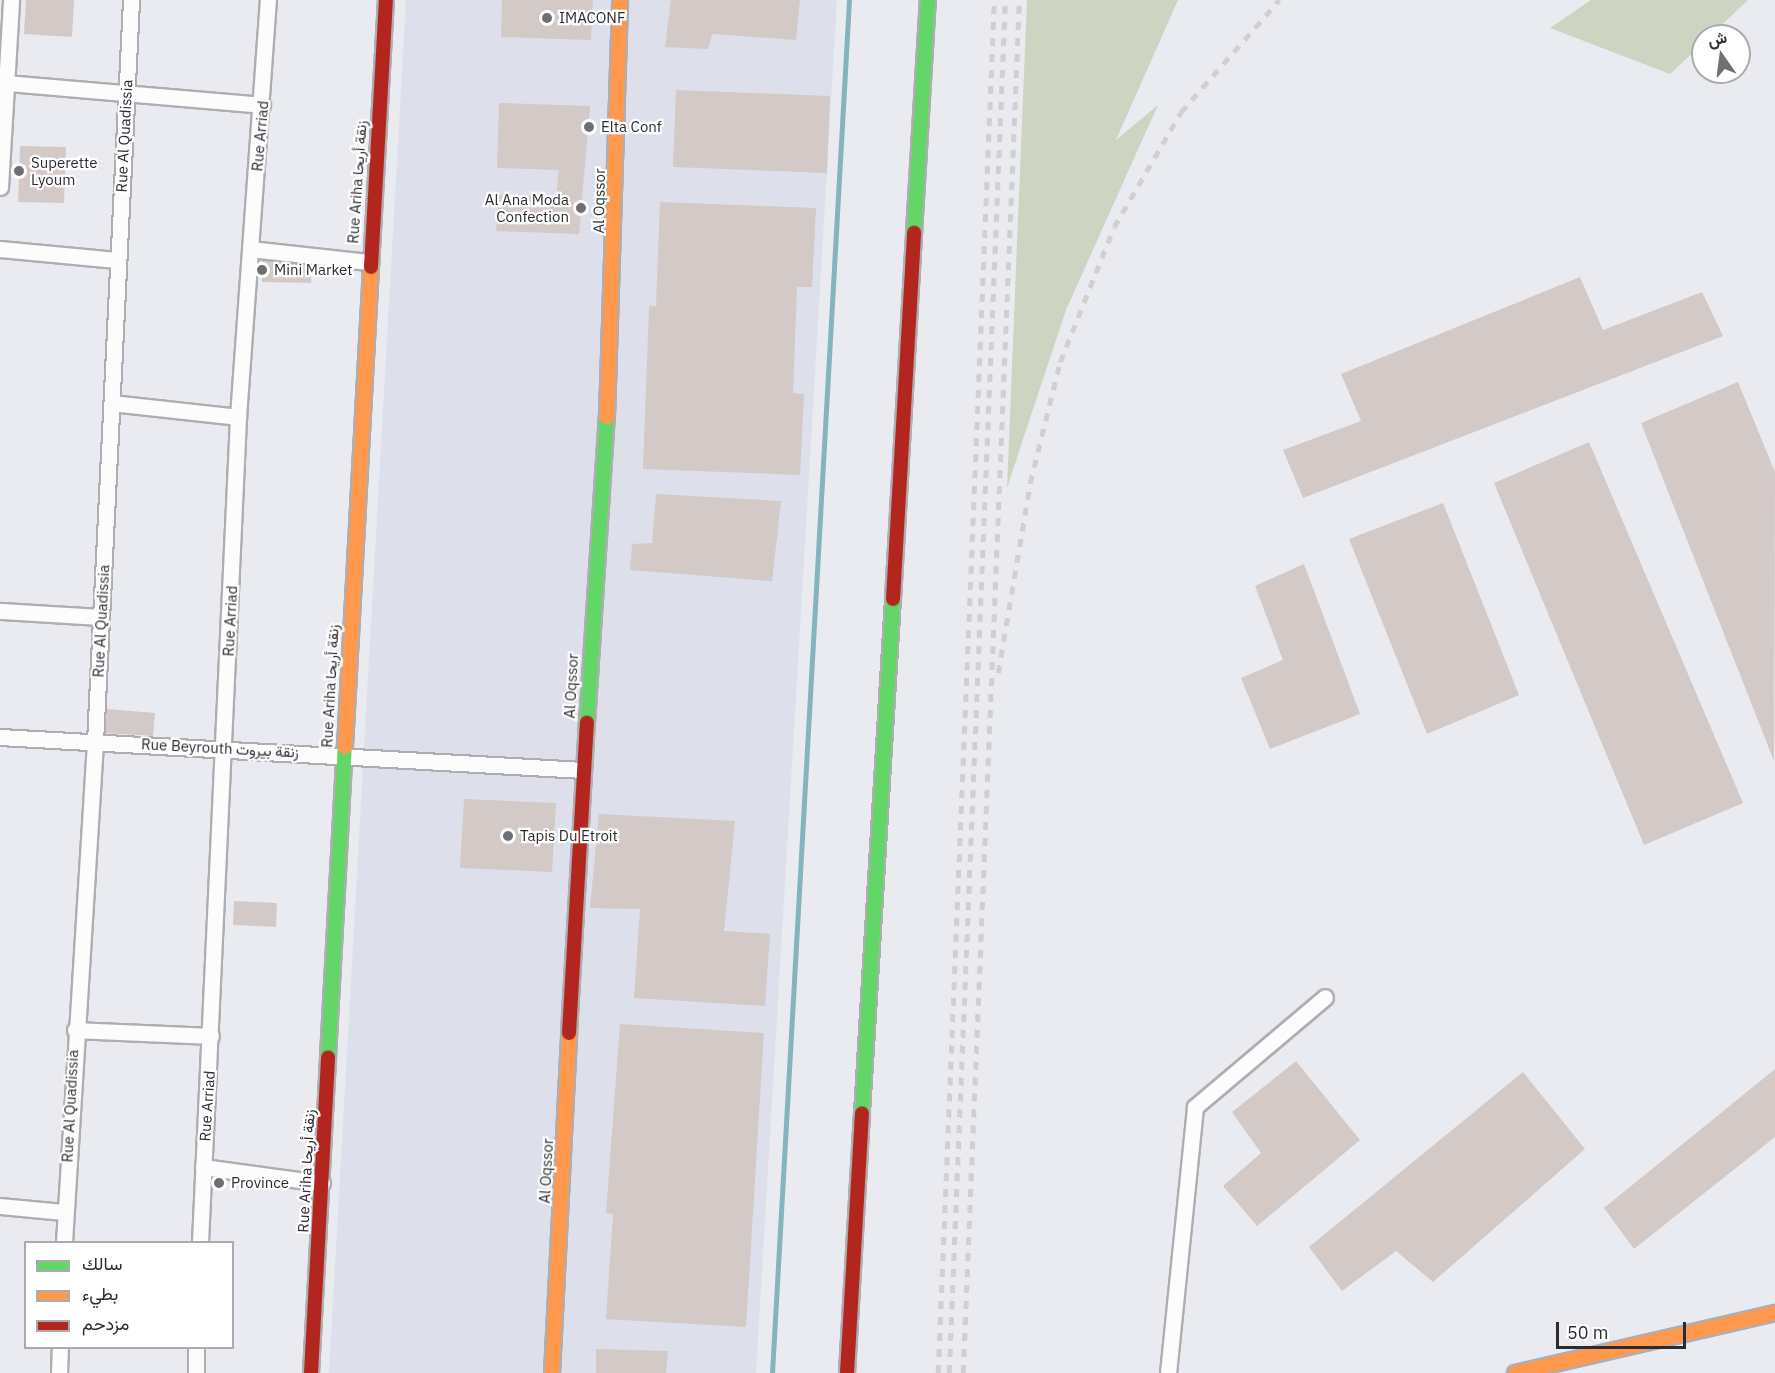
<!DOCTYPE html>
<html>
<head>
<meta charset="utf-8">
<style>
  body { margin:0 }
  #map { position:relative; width:1775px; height:1373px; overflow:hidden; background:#eaebf0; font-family:"IBM Plex Sans",Vazirmatn,sans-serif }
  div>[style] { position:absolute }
  .built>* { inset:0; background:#dddfeb }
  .green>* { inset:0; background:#ced4c2 }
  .stream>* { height:5px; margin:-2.5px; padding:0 2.5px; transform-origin:2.5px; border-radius:2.5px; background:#85b4bc }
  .building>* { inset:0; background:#d3c9c7 }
  .roads { filter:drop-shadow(2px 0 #aeaeb2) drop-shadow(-2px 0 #aeaeb2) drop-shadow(0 2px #aeaeb2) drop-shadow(0 -2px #aeaeb2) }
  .street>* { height:15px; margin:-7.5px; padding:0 7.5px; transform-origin:7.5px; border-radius:7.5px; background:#fcfcfd }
  .fast>* { height:14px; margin:-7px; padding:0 7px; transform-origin:7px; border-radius:7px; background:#63d668 }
  .slow>* { height:14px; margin:-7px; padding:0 7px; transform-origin:7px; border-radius:7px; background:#ff974d }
  .jam>* { height:14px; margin:-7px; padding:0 7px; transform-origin:7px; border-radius:7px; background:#b3261e }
  .rail>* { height:4.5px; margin-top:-2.25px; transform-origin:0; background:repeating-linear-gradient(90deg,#d0d0d1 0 8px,transparent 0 16px) }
  .dots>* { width:16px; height:16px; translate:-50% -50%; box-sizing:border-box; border:3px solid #fff; border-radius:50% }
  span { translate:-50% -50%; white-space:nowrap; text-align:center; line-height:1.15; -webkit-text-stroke:4.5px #fff; paint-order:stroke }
  .poi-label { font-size:15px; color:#2b2c30 }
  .left { translate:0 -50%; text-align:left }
  .right { translate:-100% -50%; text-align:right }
  .street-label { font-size:15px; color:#2b2c30 }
  .legend { position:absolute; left:24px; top:1241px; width:210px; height:108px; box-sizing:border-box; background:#fff; border:2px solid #aaabac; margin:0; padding:8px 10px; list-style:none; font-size:18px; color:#2b2c30 }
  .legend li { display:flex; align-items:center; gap:12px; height:30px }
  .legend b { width:30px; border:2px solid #aaabac }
  .north { position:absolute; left:1691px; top:24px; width:60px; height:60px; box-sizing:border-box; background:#fff; border:2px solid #aaabac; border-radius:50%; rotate:346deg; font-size:16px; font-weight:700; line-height:24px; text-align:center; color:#2b2c30 }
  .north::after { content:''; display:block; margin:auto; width:21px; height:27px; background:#6e6f73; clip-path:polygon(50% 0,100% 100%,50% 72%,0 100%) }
  .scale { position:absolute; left:1556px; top:1322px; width:130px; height:27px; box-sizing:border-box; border:3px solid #2b2c30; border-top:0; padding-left:8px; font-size:18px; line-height:21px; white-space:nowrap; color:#2b2c30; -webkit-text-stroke:4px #fff; paint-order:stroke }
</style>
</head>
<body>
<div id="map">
  <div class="built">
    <div style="clip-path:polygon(406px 0,837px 0,756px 1373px,329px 1373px)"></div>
  </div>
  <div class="green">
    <div style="clip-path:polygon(1027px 0,1178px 0,1116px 140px,1158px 105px,1066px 310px,1007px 488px)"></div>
    <div style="clip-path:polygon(1591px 0,1748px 0,1710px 36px,1703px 36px,1703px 43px,1670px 74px,1550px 28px)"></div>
  </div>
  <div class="stream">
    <div style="left:772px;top:1373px;width:1375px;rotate:-86.79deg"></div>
  </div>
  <div class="building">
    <div style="clip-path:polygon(26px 0,74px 0,72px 37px,24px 34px)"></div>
    <div style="clip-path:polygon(502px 0,593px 0,591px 40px,501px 37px)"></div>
    <div style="clip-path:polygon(671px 0,800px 0,796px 40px,712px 34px,708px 49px,665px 47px)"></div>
    <div style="clip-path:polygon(676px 90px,830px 96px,827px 173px,673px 167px)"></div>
    <div style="clip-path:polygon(499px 103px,590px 106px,579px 234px,496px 231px,499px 195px,556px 198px,559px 170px,497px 168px)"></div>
    <div style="clip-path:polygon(20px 146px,66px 147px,64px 203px,18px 202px)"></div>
    <div style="clip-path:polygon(660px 202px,816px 208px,812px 287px,797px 287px,793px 393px,804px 394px,800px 475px,643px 469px,649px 306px,656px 306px)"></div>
    <div style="clip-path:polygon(262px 260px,312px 266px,311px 283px,262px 282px)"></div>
    <div style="clip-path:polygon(1580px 277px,1603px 330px,1702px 292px,1723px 336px,1303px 498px,1283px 450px,1361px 421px,1341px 374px)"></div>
    <div style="clip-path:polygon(1738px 382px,1775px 472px,1774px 761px,1641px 423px)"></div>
    <div style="clip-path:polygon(1589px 442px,1743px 803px,1644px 845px,1494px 483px)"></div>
    <div style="clip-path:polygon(656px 494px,781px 501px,772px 581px,630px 570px,632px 544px,652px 543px)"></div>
    <div style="clip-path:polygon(1443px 503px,1519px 695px,1427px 734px,1349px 539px)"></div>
    <div style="clip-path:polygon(1304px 564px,1360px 714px,1270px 749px,1241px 678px,1283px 660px,1255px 586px)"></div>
    <div style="clip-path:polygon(107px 709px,155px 713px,153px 736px,105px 733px)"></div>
    <div style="clip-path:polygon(464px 799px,556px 803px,552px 872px,460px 868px)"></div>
    <div style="clip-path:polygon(599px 814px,735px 821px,724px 931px,770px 934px,765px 1006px,634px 998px,640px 909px,590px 908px)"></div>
    <div style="clip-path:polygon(234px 901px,277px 903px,276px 927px,233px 925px)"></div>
    <div style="clip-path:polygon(620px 1024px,764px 1033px,746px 1327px,606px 1319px,613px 1214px,606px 1213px)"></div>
    <div style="clip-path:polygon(1296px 1061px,1360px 1140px,1257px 1226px,1223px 1186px,1261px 1153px,1232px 1112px)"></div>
    <div style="clip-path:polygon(1775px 1069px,1775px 1137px,1634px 1249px,1604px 1208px)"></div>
    <div style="clip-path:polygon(1523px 1072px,1585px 1149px,1433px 1282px,1396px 1251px,1342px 1291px,1309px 1247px)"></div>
    <div style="clip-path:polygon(596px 1349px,668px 1351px,666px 1373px,596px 1373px)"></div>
  </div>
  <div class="roads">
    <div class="street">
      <div style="left:7px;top:83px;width:256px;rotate:4.9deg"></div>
      <div style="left:0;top:187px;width:187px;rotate:-86.6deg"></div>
      <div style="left:0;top:249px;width:117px;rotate:5.4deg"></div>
      <div style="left:250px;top:249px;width:119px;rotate:6.3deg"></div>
      <div style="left:112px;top:403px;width:127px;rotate:6.3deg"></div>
      <div style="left:0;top:611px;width:101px;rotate:3.4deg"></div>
      <div style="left:0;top:737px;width:584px;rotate:3.24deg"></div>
      <div style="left:75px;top:1030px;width:136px;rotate:2.5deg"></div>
      <div style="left:203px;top:1167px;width:120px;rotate:7.7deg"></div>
      <div style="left:0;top:1206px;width:64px;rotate:5.4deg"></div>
      <div style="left:64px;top:1242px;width:501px;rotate:-86.45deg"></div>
      <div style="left:95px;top:742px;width:743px;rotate:-87.22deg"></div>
      <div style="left:200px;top:1242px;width:826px;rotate:-87.36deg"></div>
      <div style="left:238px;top:417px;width:418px;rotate:-85.9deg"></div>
      <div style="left:59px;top:1373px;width:25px;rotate:-88deg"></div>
      <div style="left:196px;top:1373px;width:25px;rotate:-90deg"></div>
      <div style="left:1168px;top:1373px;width:267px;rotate:-84.2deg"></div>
      <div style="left:1195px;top:1107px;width:170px;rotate:-40.2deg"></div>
    </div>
    <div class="fast">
      <div style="left:914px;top:233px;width:233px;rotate:-86.6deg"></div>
      <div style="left:587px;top:723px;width:307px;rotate:-86.3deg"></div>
      <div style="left:328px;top:1057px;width:310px;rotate:-86.9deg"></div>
      <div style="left:862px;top:1113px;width:515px;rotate:-86.55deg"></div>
    </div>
    <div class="slow">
      <div style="left:607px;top:417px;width:417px;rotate:-88.2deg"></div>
      <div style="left:345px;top:747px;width:481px;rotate:-86.9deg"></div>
      <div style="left:552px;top:1373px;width:340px;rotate:-87.1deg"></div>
      <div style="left:1515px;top:1373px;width:267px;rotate:-13deg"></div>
    </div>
    <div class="jam">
      <div style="left:371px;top:267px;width:267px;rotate:-86.8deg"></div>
      <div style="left:893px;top:599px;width:367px;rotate:-86.7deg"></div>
      <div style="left:569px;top:1033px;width:311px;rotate:-86.7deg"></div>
      <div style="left:311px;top:1373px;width:316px;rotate:-86.9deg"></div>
      <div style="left:847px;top:1373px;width:260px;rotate:-86.7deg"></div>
    </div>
  </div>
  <div class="rail">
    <div style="left:998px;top:673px;width:193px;rotate:-80.4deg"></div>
    <div style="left:1030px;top:483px;width:125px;rotate:-76.1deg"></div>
    <div style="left:1060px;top:362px;width:145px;rotate:-68.2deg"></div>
    <div style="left:1114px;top:227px;width:133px;rotate:-59.8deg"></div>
    <div style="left:1181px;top:112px;width:149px;rotate:-48.8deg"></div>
    <div style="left:938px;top:1373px;width:1374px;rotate:-87.66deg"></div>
    <div style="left:949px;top:1373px;width:1374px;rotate:-87.66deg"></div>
    <div style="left:963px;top:1373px;width:1374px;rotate:-87.66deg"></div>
  </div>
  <div class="dots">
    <div style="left:547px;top:18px;background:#6e6f73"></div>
    <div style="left:589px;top:127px;background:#6e6f73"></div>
    <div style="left:19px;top:171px;background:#6e6f73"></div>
    <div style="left:581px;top:208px;background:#6e6f73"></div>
    <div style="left:262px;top:270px;background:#6e6f73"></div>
    <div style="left:508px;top:836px;background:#6e6f73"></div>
    <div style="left:219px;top:1183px;background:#6e6f73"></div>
  </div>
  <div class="poi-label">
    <span class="left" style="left:559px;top:18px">IMACONF</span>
    <span class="left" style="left:601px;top:127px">Elta Conf</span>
    <span class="left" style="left:31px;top:171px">Superette<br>Lyoum</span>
    <span class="right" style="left:569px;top:208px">Al Ana Moda<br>Confection</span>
    <span class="left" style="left:274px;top:270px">Mini Market</span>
    <span class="left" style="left:520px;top:836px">Tapis Du Etroit</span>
    <span class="left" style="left:231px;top:1183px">Province</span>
  </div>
  <div class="street-label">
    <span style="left:124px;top:136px;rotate:-87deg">Rue Al Quadissia</span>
    <span style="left:260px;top:136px;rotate:-85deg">Rue Arriad</span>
    <span style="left:357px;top:182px;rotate:-86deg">Rue Ariha زنقة أريحا</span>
    <span style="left:599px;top:201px;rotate:-89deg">Al Oqssor</span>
    <span style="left:101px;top:621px;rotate:-87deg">Rue Al Quadissia</span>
    <span style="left:230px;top:621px;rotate:-87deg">Rue Arriad</span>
    <span style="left:330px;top:686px;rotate:-87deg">Rue Ariha زنقة أريحا</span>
    <span style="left:571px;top:686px;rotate:-87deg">Al Oqssor</span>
    <span style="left:220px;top:748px;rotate:3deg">Rue Beyrouth زنقة بيروت</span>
    <span style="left:70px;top:1106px;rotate:-87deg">Rue Al Quadissia</span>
    <span style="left:207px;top:1106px;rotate:-86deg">Rue Arriad</span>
    <span style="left:306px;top:1171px;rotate:-87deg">Rue Ariha زنقة أريحا</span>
    <span style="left:546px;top:1171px;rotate:-87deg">Al Oqssor</span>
  </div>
  <ul class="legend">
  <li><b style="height:8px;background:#63d668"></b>سالك</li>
  <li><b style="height:8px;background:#ff974d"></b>بطيء</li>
  <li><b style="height:8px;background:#b3261e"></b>مزدحم</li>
  </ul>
  <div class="north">ش</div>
  <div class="scale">50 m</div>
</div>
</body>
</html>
